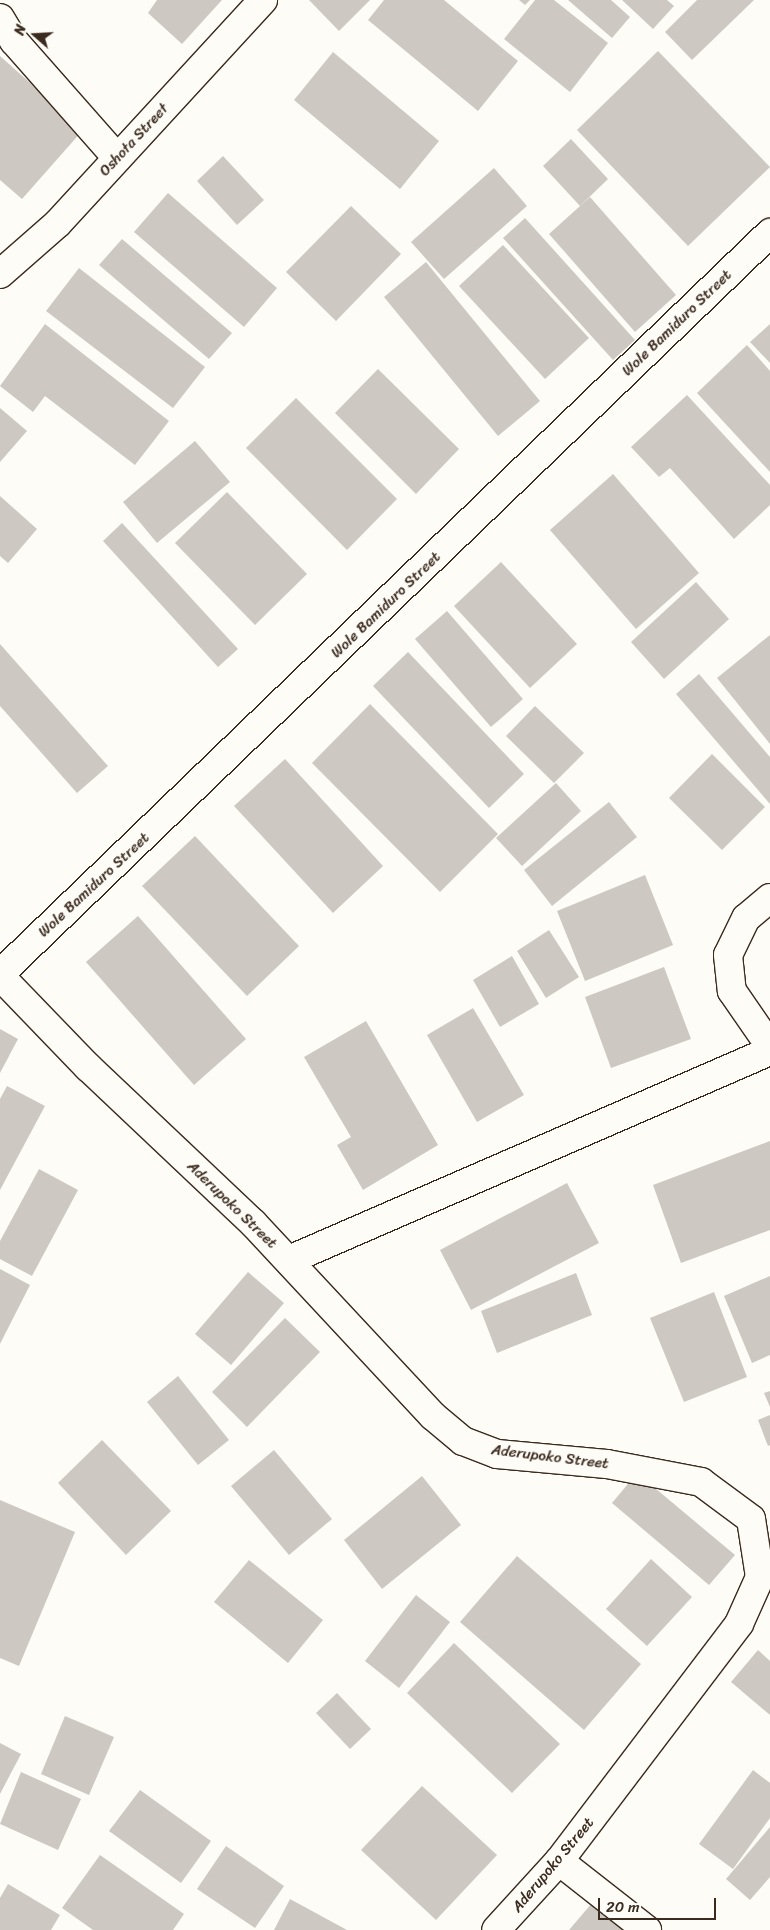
<!DOCTYPE html>
<html>
<head>
<meta charset="utf-8">
<style>
  body { margin:0 }
  #map { position:relative; width:770px; height:1930px; overflow:hidden; background:#fdfcf7; font-family:Sriracha,sans-serif }
  div>[style] { position:absolute }
  .building>* { inset:0; background:#cdc8c2 }
  .roads { filter:drop-shadow(1px 0 #3b2a1e) drop-shadow(-1px 0 #3b2a1e) drop-shadow(0 1px #3b2a1e) drop-shadow(0 -1px #3b2a1e) }
  .minor>* { height:28px; margin:-14px; padding:0 14px; transform-origin:14px; border-radius:14px; background:#fdfcf7 }
  span { translate:-50% -50%; white-space:nowrap; text-align:center; line-height:1.15; -webkit-text-stroke:4px #fdfcf7; paint-order:stroke }
  .street-label { font-size:15px; color:#3b2a1e }
  .north { position:absolute; left:10px; top:10px; width:50px; height:50px; -webkit-text-stroke:4px #fdfcf7; paint-order:stroke; rotate:289deg; font-size:14px; font-weight:700; line-height:20px; text-align:center; color:#3b2a1e }
  .north::after { content:''; display:block; margin:auto; width:18px; height:22px; background:#3b2a1e; clip-path:polygon(50% 0,100% 100%,50% 72%,0 100%) }
  .scale { position:absolute; left:598px; top:1898px; width:118px; height:22px; box-sizing:border-box; border:2px solid #3b2a1e; border-top:0; padding-left:6px; font-size:15px; line-height:18px; white-space:nowrap; color:#3b2a1e; -webkit-text-stroke:4px #fdfcf7; paint-order:stroke }
</style>
</head>
<body>
<div id="map">
  <div class="building">
    <div style="clip-path:polygon(157px 0,222px 0,182px 44px,148px 13px)"></div>
    <div style="clip-path:polygon(309px 0,370px 0,339px 31px)"></div>
    <div style="clip-path:polygon(384px 0,444px 0,518px 61px,478px 111px,368px 20px)"></div>
    <div style="clip-path:polygon(519px 0,530px 0,525px 5px)"></div>
    <div style="clip-path:polygon(535px 0,554px 0,608px 43px,570px 92px,504px 39px)"></div>
    <div style="clip-path:polygon(568px 0,611px 0,630px 17px,612px 38px)"></div>
    <div style="clip-path:polygon(622px 0,667px 0,674px 6px,653px 29px)"></div>
    <div style="clip-path:polygon(697px 0,754px 0,692px 60px,665px 32px)"></div>
    <div style="clip-path:polygon(658px 51px,770px 167px,688px 246px,577px 130px)"></div>
    <div style="clip-path:polygon(333px 52px,439px 141px,400px 189px,294px 100px)"></div>
    <div style="clip-path:polygon(0 56px,83px 130px,22px 199px,0 180px)"></div>
    <div style="clip-path:polygon(571px 139px,608px 179px,580px 206px,543px 166px)"></div>
    <div style="clip-path:polygon(223px 156px,264px 200px,237px 225px,197px 181px)"></div>
    <div style="clip-path:polygon(494px 168px,527px 206px,444px 279px,411px 242px)"></div>
    <div style="clip-path:polygon(168px 193px,277px 288px,244px 327px,134px 232px)"></div>
    <div style="clip-path:polygon(590px 197px,676px 295px,635px 332px,549px 234px)"></div>
    <div style="clip-path:polygon(351px 206px,401px 254px,336px 321px,286px 272px)"></div>
    <div style="clip-path:polygon(525px 218px,635px 340px,613px 360px,503px 238px)"></div>
    <div style="clip-path:polygon(122px 239px,232px 333px,209px 359px,99px 265px)"></div>
    <div style="clip-path:polygon(503px 245px,589px 338px,545px 379px,459px 286px)"></div>
    <div style="clip-path:polygon(426px 262px,540px 401px,498px 436px,384px 297px)"></div>
    <div style="clip-path:polygon(79px 268px,205px 367px,173px 408px,46px 311px)"></div>
    <div style="clip-path:polygon(45px 324px,169px 421px,135px 465px,45px 396px,33px 412px,0 386px)"></div>
    <div style="clip-path:polygon(770px 324px,770px 363px,750px 342px)"></div>
    <div style="clip-path:polygon(747px 345px,770px 371px,770px 472px,697px 393px)"></div>
    <div style="clip-path:polygon(378px 369px,459px 449px,416px 494px,335px 413px)"></div>
    <div style="clip-path:polygon(687px 395px,770px 485px,770px 505px,734px 539px,670px 468px,659px 477px,631px 447px)"></div>
    <div style="clip-path:polygon(296px 398px,397px 499px,347px 550px,246px 448px)"></div>
    <div style="clip-path:polygon(0 408px,27px 431px,0 462px)"></div>
    <div style="clip-path:polygon(195px 441px,230px 482px,157px 543px,123px 502px)"></div>
    <div style="clip-path:polygon(613px 474px,699px 573px,636px 629px,550px 530px)"></div>
    <div style="clip-path:polygon(227px 492px,307px 574px,255px 625px,175px 543px)"></div>
    <div style="clip-path:polygon(0 496px,37px 529px,8px 563px,0 556px)"></div>
    <div style="clip-path:polygon(122px 523px,238px 649px,218px 667px,103px 541px)"></div>
    <div style="clip-path:polygon(501px 562px,577px 644px,530px 688px,454px 606px)"></div>
    <div style="clip-path:polygon(696px 582px,729px 619px,664px 679px,631px 642px)"></div>
    <div style="clip-path:polygon(447px 611px,523px 699px,491px 727px,415px 639px)"></div>
    <div style="clip-path:polygon(770px 635px,770px 744px,717px 678px)"></div>
    <div style="clip-path:polygon(0 644px,108px 766px,77px 793px,0 706px)"></div>
    <div style="clip-path:polygon(408px 652px,524px 774px,489px 808px,373px 686px)"></div>
    <div style="clip-path:polygon(699px 674px,770px 757px,770px 804px,676px 694px)"></div>
    <div style="clip-path:polygon(370px 704px,498px 834px,440px 892px,312px 763px)"></div>
    <div style="clip-path:polygon(535px 706px,584px 753px,554px 783px,506px 736px)"></div>
    <div style="clip-path:polygon(712px 754px,765px 807px,722px 850px,669px 798px)"></div>
    <div style="clip-path:polygon(285px 759px,383px 866px,333px 913px,234px 806px)"></div>
    <div style="clip-path:polygon(556px 783px,581px 811px,522px 866px,496px 838px)"></div>
    <div style="clip-path:polygon(609px 802px,637px 837px,552px 906px,524px 870px)"></div>
    <div style="clip-path:polygon(195px 836px,299px 946px,247px 996px,142px 886px)"></div>
    <div style="clip-path:polygon(645px 875px,673px 945px,585px 981px,557px 911px)"></div>
    <div style="clip-path:polygon(138px 916px,246px 1039px,194px 1085px,86px 962px)"></div>
    <div style="clip-path:polygon(549px 930px,579px 977px,546px 998px,517px 951px)"></div>
    <div style="clip-path:polygon(512px 956px,539px 1004px,500px 1027px,473px 980px)"></div>
    <div style="clip-path:polygon(664px 967px,691px 1039px,611px 1068px,585px 997px)"></div>
    <div style="clip-path:polygon(473px 1008px,524px 1095px,477px 1122px,427px 1035px)"></div>
    <div style="clip-path:polygon(366px 1021px,438px 1145px,363px 1190px,337px 1145px,351px 1137px,304px 1057px)"></div>
    <div style="clip-path:polygon(0 1029px,18px 1039px,0 1073px)"></div>
    <div style="clip-path:polygon(7px 1086px,45px 1106px,0 1190px,0 1099px)"></div>
    <div style="clip-path:polygon(770px 1141px,770px 1230px,681px 1263px,653px 1185px)"></div>
    <div style="clip-path:polygon(39px 1169px,78px 1190px,32px 1276px,0 1259px,0 1241px)"></div>
    <div style="clip-path:polygon(567px 1183px,599px 1243px,471px 1310px,440px 1250px)"></div>
    <div style="clip-path:polygon(0 1269px,30px 1285px,0 1344px)"></div>
    <div style="clip-path:polygon(248px 1272px,284px 1303px,231px 1365px,195px 1334px)"></div>
    <div style="clip-path:polygon(576px 1273px,592px 1315px,497px 1353px,481px 1311px)"></div>
    <div style="clip-path:polygon(770px 1276px,770px 1355px,752px 1363px,724px 1296px)"></div>
    <div style="clip-path:polygon(714px 1292px,747px 1377px,684px 1402px,650px 1318px)"></div>
    <div style="clip-path:polygon(285px 1318px,320px 1352px,247px 1427px,212px 1392px)"></div>
    <div style="clip-path:polygon(178px 1376px,229px 1440px,198px 1465px,147px 1402px)"></div>
    <div style="clip-path:polygon(770px 1391px,770px 1407px,764px 1393px)"></div>
    <div style="clip-path:polygon(770px 1415px,770px 1445px,768px 1446px,758px 1420px)"></div>
    <div style="clip-path:polygon(102px 1440px,171px 1511px,126px 1555px,58px 1483px)"></div>
    <div style="clip-path:polygon(274px 1450px,332px 1519px,289px 1555px,231px 1486px)"></div>
    <div style="clip-path:polygon(637px 1473px,735px 1555px,709px 1585px,612px 1503px)"></div>
    <div style="clip-path:polygon(422px 1476px,461px 1525px,382px 1589px,344px 1540px)"></div>
    <div style="clip-path:polygon(0 1500px,75px 1532px,19px 1666px,0 1658px)"></div>
    <div style="clip-path:polygon(517px 1556px,641px 1664px,584px 1730px,460px 1622px)"></div>
    <div style="clip-path:polygon(651px 1559px,692px 1597px,647px 1646px,606px 1609px)"></div>
    <div style="clip-path:polygon(249px 1560px,323px 1620px,288px 1663px,214px 1602px)"></div>
    <div style="clip-path:polygon(416px 1595px,450px 1622px,399px 1688px,365px 1661px)"></div>
    <div style="clip-path:polygon(454px 1643px,560px 1744px,512px 1793px,407px 1693px)"></div>
    <div style="clip-path:polygon(758px 1650px,770px 1661px,770px 1715px,731px 1682px)"></div>
    <div style="clip-path:polygon(337px 1693px,371px 1729px,350px 1749px,316px 1713px)"></div>
    <div style="clip-path:polygon(65px 1716px,114px 1737px,89px 1795px,41px 1774px)"></div>
    <div style="clip-path:polygon(0 1743px,21px 1754px,0 1794px)"></div>
    <div style="clip-path:polygon(753px 1770px,770px 1783px,770px 1818px,733px 1869px,699px 1844px)"></div>
    <div style="clip-path:polygon(21px 1772px,81px 1799px,58px 1850px,0 1824px)"></div>
    <div style="clip-path:polygon(422px 1786px,497px 1855px,436px 1920px,361px 1850px)"></div>
    <div style="clip-path:polygon(140px 1790px,211px 1841px,181px 1883px,109px 1831px)"></div>
    <div style="clip-path:polygon(770px 1827px,770px 1877px,750px 1900px,726px 1879px)"></div>
    <div style="clip-path:polygon(226px 1846px,284px 1886px,255px 1928px,197px 1889px)"></div>
    <div style="clip-path:polygon(100px 1855px,184px 1914px,173px 1930px,93px 1930px,62px 1908px)"></div>
    <div style="clip-path:polygon(8px 1884px,60px 1915px,51px 1930px,0 1930px,0 1898px)"></div>
    <div style="clip-path:polygon(290px 1899px,347px 1930px,274px 1930px)"></div>
    <div style="clip-path:polygon(592px 1903px,623px 1930px,569px 1930px)"></div>
  </div>
  <div class="roads">
    <div class="minor">
      <div style="left:0;top:18px;width:27px;rotate:59deg"></div>
      <div style="left:14px;top:41px;width:156px;rotate:48.6deg"></div>
      <div style="left:0;top:274px;width:77px;rotate:-41.3deg"></div>
      <div style="left:58px;top:223px;width:303px;rotate:-47.4deg"></div>
      <div style="left:770px;top:898px;width:31px;rotate:140deg"></div>
      <div style="left:746px;top:918px;width:41px;rotate:115.9deg"></div>
      <div style="left:728px;top:955px;width:36px;rotate:84deg"></div>
      <div style="left:732px;top:991px;width:67px;rotate:55.4deg"></div>
      <div style="left:0;top:974px;width:1069px;rotate:-43.9deg"></div>
      <div style="left:0;top:976px;width:127px;rotate:46deg"></div>
      <div style="left:88px;top:1067px;width:227px;rotate:43.4deg"></div>
      <div style="left:253px;top:1223px;width:264px;rotate:47deg"></div>
      <div style="left:433px;top:1416px;width:39px;rotate:40deg"></div>
      <div style="left:463px;top:1441px;width:36px;rotate:21deg"></div>
      <div style="left:497px;top:1454px;width:110px;rotate:5.2deg"></div>
      <div style="left:607px;top:1464px;width:96px;rotate:10.8deg"></div>
      <div style="left:701px;top:1482px;width:62px;rotate:36.5deg"></div>
      <div style="left:751px;top:1519px;width:59px;rotate:81.2deg"></div>
      <div style="left:760px;top:1577px;width:51px;rotate:114.1deg"></div>
      <div style="left:739px;top:1624px;width:298px;rotate:127.2deg"></div>
      <div style="left:559px;top:1861px;width:93px;rotate:132.4deg"></div>
      <div style="left:289px;top:1260px;width:524px;rotate:-23.49deg"></div>
      <div style="left:559px;top:1861px;width:112px;rotate:38.1deg"></div>
    </div>
  </div>
  <div class="street-label">
    <span style="left:134px;top:140px;rotate:-47deg">Oshota Street</span>
    <span style="left:677px;top:323px;rotate:-44deg">Wole Bamiduro Street</span>
    <span style="left:386px;top:605px;rotate:-44deg">Wole Bamiduro Street</span>
    <span style="left:94px;top:885px;rotate:-43deg">Wole Bamiduro Street</span>
    <span style="left:232px;top:1205px;rotate:44deg">Aderupoko Street</span>
    <span style="left:550px;top:1457px;rotate:7deg">Aderupoko Street</span>
    <span style="left:553px;top:1865px;rotate:-50deg">Aderupoko Street</span>
  </div>
  <div class="north">N</div>
  <div class="scale">20 m</div>
</div>
</body>
</html>
